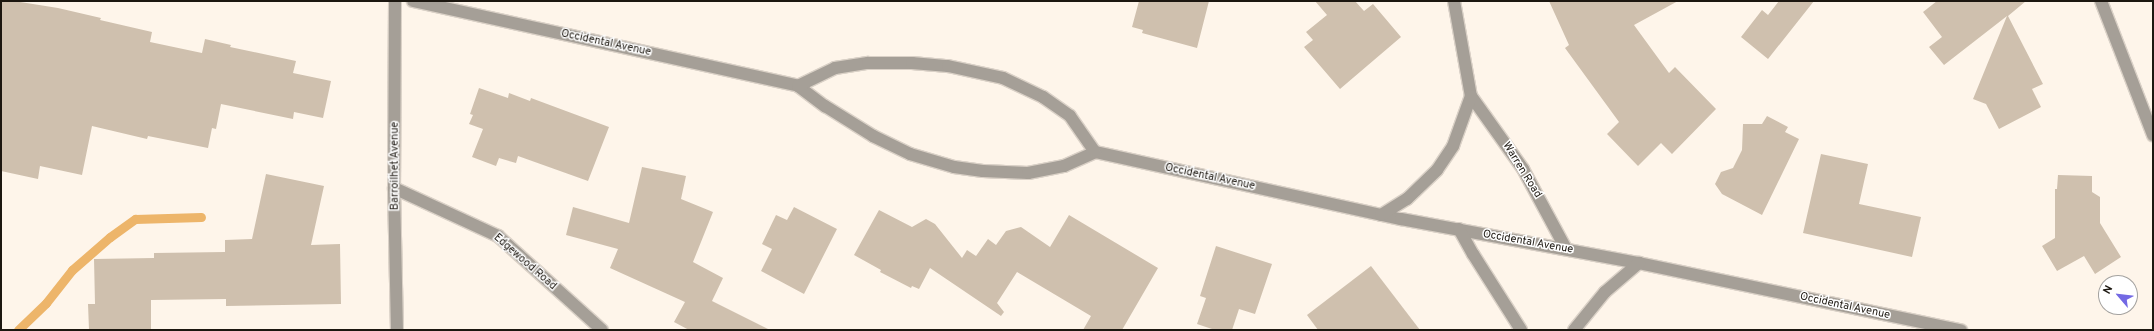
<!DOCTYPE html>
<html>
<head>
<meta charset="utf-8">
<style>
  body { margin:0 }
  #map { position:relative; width:2154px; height:331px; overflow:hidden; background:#fef5ea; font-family:Overpass,sans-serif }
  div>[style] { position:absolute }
  .stream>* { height:9px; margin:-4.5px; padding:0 4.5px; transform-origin:4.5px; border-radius:4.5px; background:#edb56a }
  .building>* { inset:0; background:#cfc0ae }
  .roads { filter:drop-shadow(1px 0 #dad1c7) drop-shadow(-1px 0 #dad1c7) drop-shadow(0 1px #dad1c7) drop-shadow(0 -1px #dad1c7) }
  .minor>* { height:12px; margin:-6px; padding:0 6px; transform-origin:6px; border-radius:6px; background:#a59f97 }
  span { translate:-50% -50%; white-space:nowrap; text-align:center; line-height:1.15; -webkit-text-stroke:3px #fff; paint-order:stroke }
  .street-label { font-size:11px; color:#1c1710 }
  .frame { position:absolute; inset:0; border:2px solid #1c1710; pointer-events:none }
  .north { position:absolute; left:2098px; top:275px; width:40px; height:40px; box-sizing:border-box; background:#fff; border:1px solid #a4a29f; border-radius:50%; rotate:298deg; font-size:11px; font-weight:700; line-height:16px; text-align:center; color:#1c1710 }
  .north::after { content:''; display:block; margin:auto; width:14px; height:18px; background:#7369e4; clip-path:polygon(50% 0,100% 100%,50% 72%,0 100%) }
</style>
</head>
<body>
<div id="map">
  <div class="stream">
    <div style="left:18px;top:330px;width:39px;rotate:-44deg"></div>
    <div style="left:46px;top:303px;width:42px;rotate:-51.8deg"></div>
    <div style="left:72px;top:270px;width:50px;rotate:-41deg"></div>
    <div style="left:110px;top:237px;width:31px;rotate:-36deg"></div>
    <div style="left:135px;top:219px;width:66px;rotate:-1.7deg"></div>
  </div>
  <div class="building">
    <div style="clip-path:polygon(1px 1px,14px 1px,58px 8px,101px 18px,100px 20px,152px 32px,150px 42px,202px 53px,205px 39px,231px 45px,230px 47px,296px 61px,293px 73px,331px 81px,323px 118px,294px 112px,293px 119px,221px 104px,216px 129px,212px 128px,208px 148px,148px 136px,147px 139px,92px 126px,82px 175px,40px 166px,38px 179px,1px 171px)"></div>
    <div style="clip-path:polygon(1139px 1px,1209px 1px,1197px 48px,1142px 33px,1143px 30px,1132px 27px)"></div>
    <div style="clip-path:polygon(1315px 1px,1355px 1px,1364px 11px,1373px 4px,1401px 37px,1340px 89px,1304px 47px,1313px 40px,1306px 32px,1327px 15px)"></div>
    <div style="clip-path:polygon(1549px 1px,1678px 1px,1634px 25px,1669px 73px,1675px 67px,1716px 109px,1672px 154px,1661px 143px,1638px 166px,1607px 134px,1619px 122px,1565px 48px,1569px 45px)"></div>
    <div style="clip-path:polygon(1779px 1px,1814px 1px,1768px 59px,1741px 37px,1762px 10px,1768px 15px)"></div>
    <div style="clip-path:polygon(1937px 1px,2026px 1px,2008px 16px,2043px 84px,2032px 89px,2041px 107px,1999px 129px,1986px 104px,1973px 99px,2007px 16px,1944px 65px,1929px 47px,1942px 37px,1923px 12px)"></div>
    <div style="clip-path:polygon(479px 88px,508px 98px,509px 93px,530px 101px,531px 98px,609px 127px,588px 181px,518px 156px,516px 163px,499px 158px,496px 166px,472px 157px,483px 129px,469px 124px,473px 115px,470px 114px)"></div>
    <div style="clip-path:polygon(1767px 116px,1788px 127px,1785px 132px,1799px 139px,1762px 215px,1722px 194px,1715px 184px,1721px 172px,1733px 168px,1742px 150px,1743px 124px,1762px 124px)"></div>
    <div style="clip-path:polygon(1821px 154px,1868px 164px,1859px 204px,1921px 217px,1912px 257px,1803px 233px)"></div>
    <div style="clip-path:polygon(642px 167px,686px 176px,681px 199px,713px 212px,693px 262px,723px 278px,712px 301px,770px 330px,689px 330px,674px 322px,685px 302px,610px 268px,618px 249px,566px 235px,573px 207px,629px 223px)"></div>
    <div style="clip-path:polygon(266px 174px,324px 186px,311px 245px,340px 244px,341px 304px,226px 306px,226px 299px,151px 300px,151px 330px,89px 330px,88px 304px,95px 304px,94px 259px,154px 258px,154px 253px,225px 252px,225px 240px,252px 239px)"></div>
    <div style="clip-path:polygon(2058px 175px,2092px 176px,2092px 192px,2100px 197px,2100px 223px,2121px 257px,2095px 274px,2084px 256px,2057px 271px,2042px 246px,2055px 238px,2055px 189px,2057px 189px)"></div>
    <div style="clip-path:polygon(794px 207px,837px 229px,804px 294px,761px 271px,772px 249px,762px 244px,776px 215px,787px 220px)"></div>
    <div style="clip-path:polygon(879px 210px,912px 227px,926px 219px,935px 224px,962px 258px,967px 250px,976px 256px,988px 239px,996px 245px,1006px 231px,1021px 227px,1050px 247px,1069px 215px,1158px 268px,1122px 330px,1083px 330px,1091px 316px,1017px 272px,997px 303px,1004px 312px,1001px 316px,930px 268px,919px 289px,912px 286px,911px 288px,880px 272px,881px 270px,854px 255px)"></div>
    <div style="clip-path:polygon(1216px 246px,1272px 264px,1255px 314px,1239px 309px,1232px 330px,1215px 330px,1197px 324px,1206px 298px,1200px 296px)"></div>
    <div style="clip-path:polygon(1371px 266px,1420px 330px,1318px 330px,1307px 315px)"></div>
  </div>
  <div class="roads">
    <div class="minor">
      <div style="left:395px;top:1px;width:187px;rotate:90.3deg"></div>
      <div style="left:394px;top:188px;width:142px;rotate:88.8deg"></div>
      <div style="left:413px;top:1px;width:394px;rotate:12.4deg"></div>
      <div style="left:798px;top:86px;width:34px;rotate:37deg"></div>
      <div style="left:825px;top:106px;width:57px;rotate:32deg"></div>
      <div style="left:873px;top:136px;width:41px;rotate:25.9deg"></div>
      <div style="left:910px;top:154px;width:46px;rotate:16.5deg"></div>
      <div style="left:954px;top:167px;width:29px;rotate:8deg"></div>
      <div style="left:983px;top:171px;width:45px;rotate:2.5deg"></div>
      <div style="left:1028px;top:173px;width:37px;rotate:-11deg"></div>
      <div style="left:1064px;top:166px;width:34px;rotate:-24deg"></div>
      <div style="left:1095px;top:152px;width:313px;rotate:12.4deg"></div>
      <div style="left:1401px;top:219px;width:242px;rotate:10.5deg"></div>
      <div style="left:1639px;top:263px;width:329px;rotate:11.8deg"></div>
      <div style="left:1454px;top:1px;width:97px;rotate:79.9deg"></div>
      <div style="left:1471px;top:96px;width:90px;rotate:54.5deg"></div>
      <div style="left:1523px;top:169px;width:91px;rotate:61.7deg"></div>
      <div style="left:2101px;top:1px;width:144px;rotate:68.8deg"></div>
      <div style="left:798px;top:86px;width:41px;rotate:-25.9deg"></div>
      <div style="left:835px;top:68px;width:33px;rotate:-9deg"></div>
      <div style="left:868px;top:63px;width:44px"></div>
      <div style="left:912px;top:63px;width:36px;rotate:5deg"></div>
      <div style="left:948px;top:66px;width:56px;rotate:12.3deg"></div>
      <div style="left:1003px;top:78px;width:44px;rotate:25.4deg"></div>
      <div style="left:1043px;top:97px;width:33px;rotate:35deg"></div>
      <div style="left:1070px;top:116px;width:44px;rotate:55.2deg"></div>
      <div style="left:394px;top:188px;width:115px;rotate:24.8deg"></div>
      <div style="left:498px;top:236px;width:140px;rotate:42.1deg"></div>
      <div style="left:1381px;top:215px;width:31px;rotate:-32deg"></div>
      <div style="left:1407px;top:199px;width:42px;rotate:-44deg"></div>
      <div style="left:1437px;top:170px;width:29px;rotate:-56deg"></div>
      <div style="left:1453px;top:146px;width:53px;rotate:-70.2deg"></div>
      <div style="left:1459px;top:229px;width:29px;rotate:61deg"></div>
      <div style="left:1473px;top:254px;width:90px;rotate:57.7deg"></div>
      <div style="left:1574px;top:330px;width:49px;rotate:-50.8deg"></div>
      <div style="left:1605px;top:292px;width:45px;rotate:-40.5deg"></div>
    </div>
  </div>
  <div class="street-label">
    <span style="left:606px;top:43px;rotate:12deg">Occidental Avenue</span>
    <span style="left:395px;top:166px;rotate:-90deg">Barroilhet Avenue</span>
    <span style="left:1522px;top:170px;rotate:58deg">Warren Road</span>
    <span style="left:1210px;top:177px;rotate:12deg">Occidental Avenue</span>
    <span style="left:1528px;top:242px;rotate:10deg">Occidental Avenue</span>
    <span style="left:525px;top:262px;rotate:41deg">Edgewood Road</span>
    <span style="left:1845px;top:306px;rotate:12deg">Occidental Avenue</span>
  </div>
  <div class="frame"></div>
  <div class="north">N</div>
</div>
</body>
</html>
